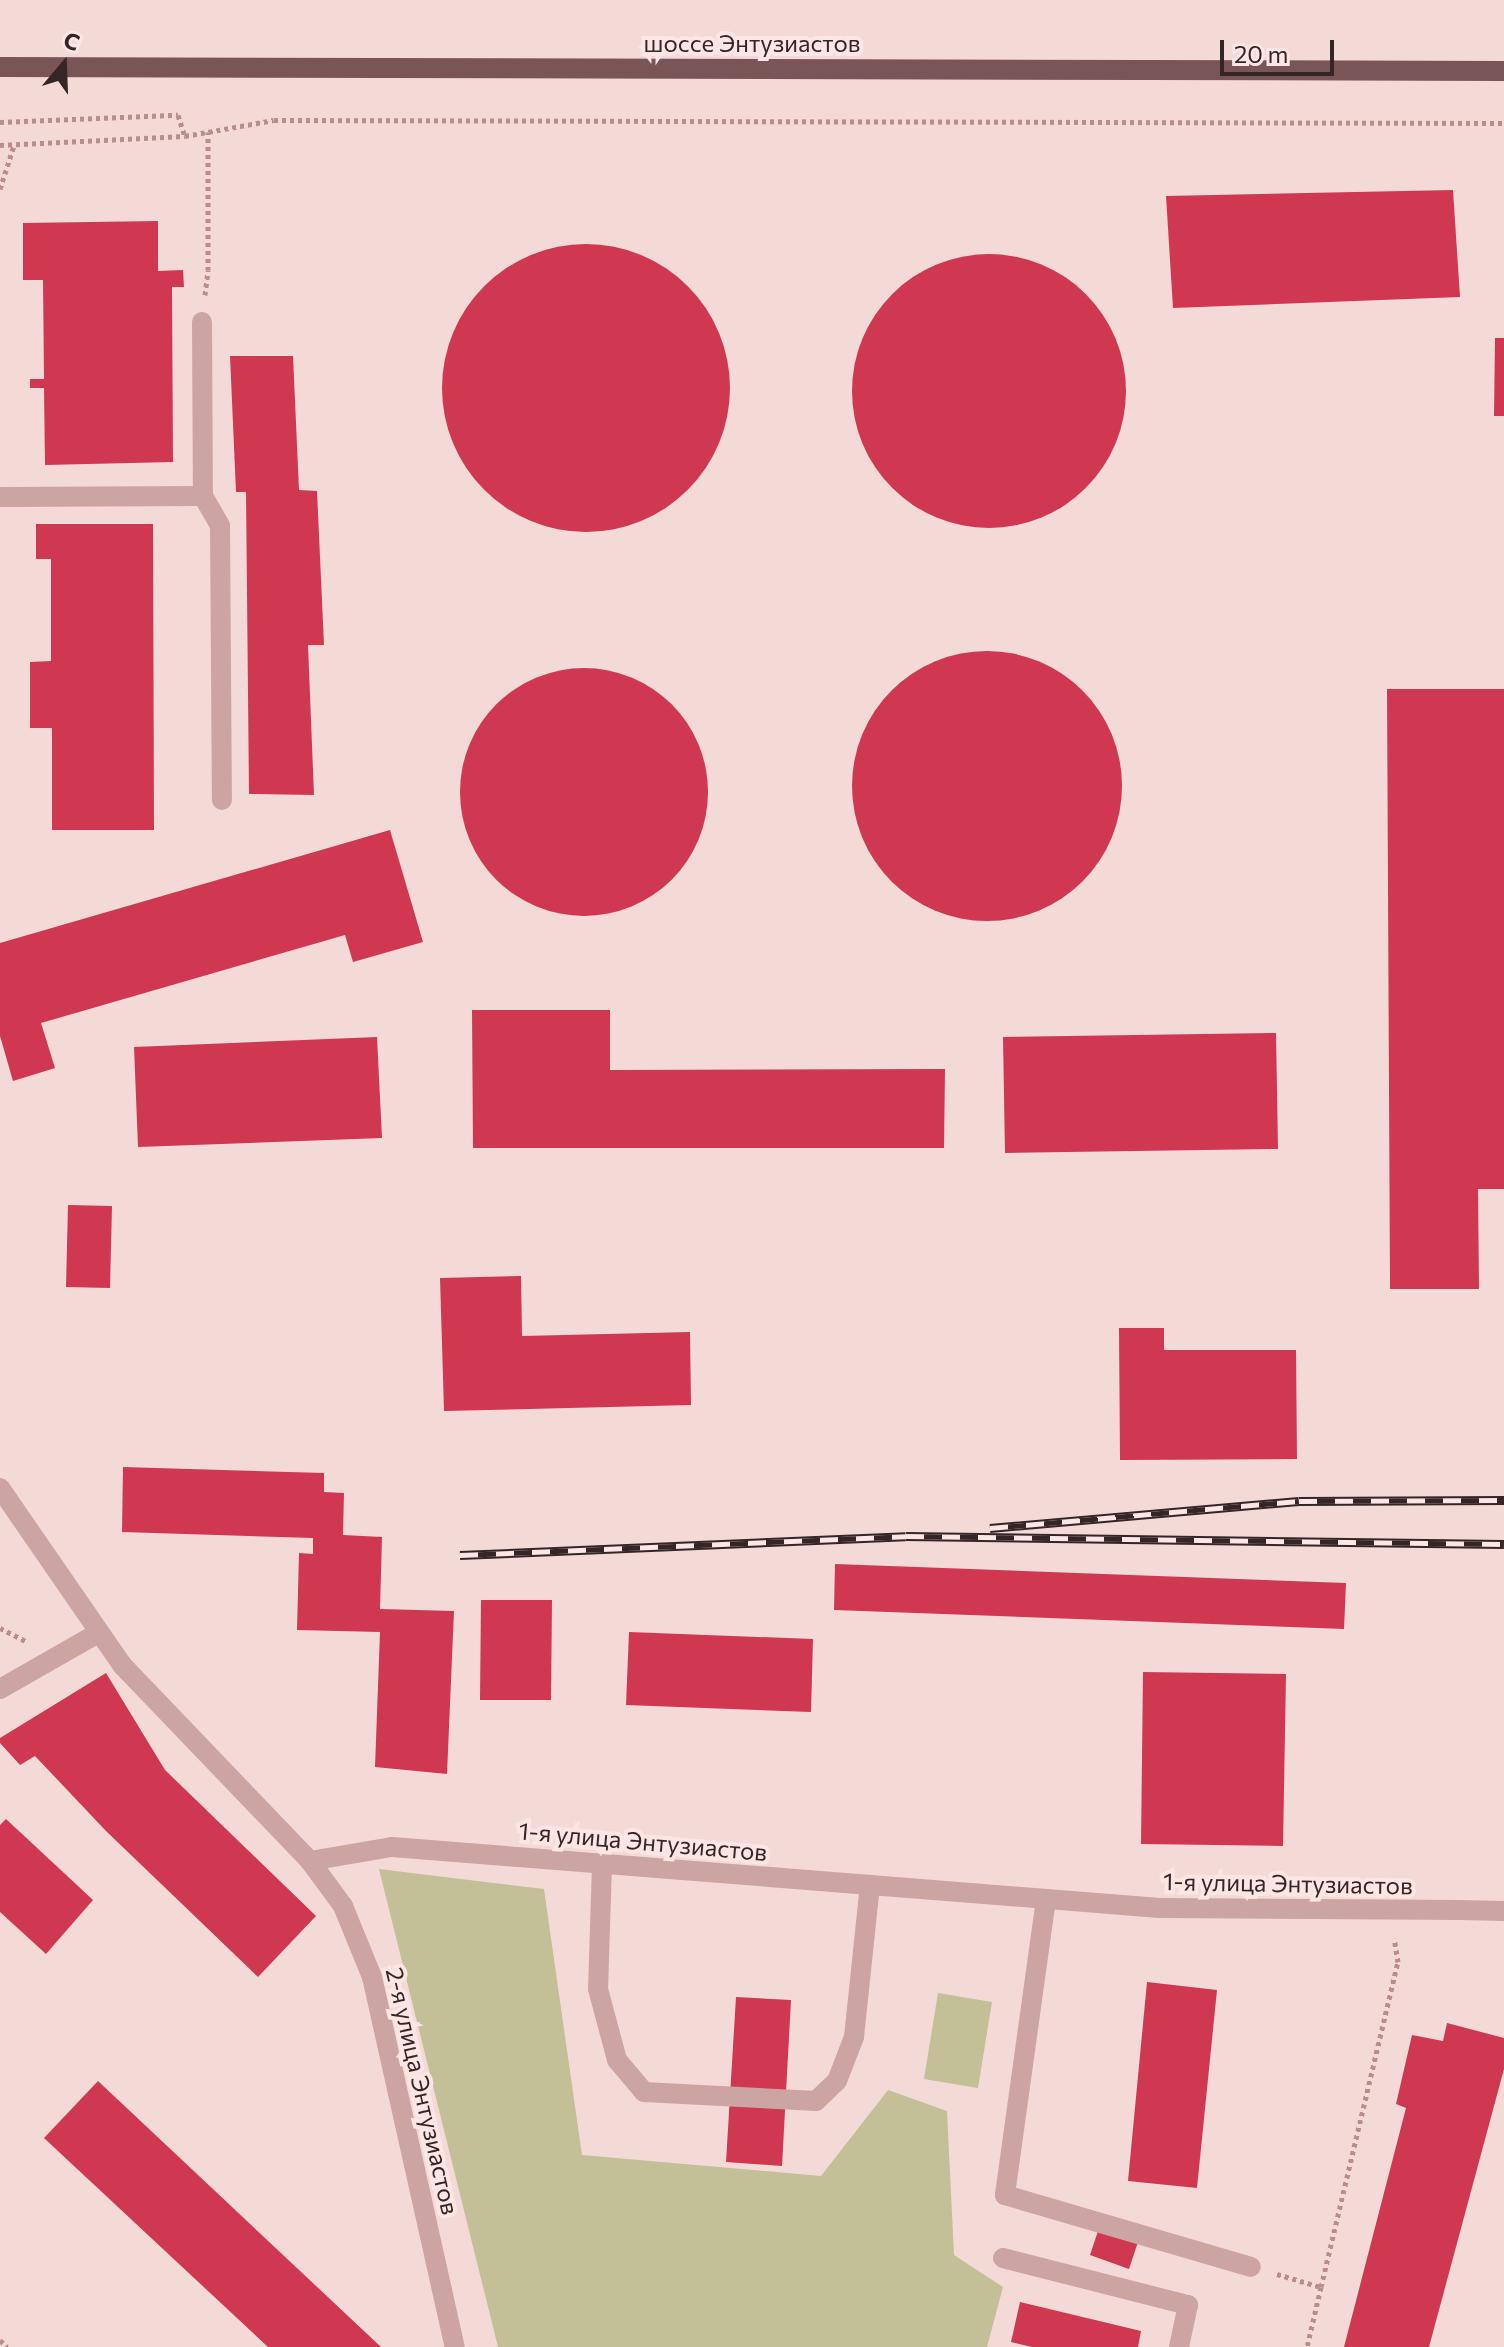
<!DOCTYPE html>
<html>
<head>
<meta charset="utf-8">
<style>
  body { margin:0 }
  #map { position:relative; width:1504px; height:2347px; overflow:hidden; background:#f3dad7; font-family:Commissioner,sans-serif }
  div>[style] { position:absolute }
  .green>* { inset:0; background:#c3bf96 }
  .building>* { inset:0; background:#d03852 }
  .round { border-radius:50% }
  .path>* { height:5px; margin-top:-2.5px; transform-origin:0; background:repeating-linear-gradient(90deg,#b88d8c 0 4px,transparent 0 8px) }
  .lane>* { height:20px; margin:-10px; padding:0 10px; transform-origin:10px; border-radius:10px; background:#cca4a2 }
  .street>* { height:20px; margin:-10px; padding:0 10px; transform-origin:10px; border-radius:10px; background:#cca4a2 }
  .primary>* { height:20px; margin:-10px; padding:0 10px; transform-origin:10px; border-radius:10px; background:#795558 }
  .rail>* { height:9px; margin-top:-4.5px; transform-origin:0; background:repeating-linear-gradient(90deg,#fbe6e4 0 18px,#362527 0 36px); box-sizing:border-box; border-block:2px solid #362527 }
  span { translate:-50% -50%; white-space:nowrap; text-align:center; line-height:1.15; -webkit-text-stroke:8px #fbe6e4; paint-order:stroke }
  .street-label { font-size:24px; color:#362527 }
  .north { position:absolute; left:24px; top:24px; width:80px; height:80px; -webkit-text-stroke:6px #fbe6e4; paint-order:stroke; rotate:19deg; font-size:22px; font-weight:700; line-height:32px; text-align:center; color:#362527 }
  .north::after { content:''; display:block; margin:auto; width:28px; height:36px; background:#362527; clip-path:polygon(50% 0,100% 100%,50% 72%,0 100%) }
  .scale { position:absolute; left:1220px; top:40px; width:114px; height:36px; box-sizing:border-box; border:4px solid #362527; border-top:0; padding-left:10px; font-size:24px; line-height:28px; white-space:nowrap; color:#362527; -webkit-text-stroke:6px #fbe6e4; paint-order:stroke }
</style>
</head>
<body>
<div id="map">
  <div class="green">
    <div style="clip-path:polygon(379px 1869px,544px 1889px,582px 2155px,821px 2176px,888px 2090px,947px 2111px,954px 2255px,1003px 2287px,987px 2347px,498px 2347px)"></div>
    <div style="clip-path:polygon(938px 1993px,992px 2002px,978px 2088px,924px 2079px)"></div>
  </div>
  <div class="building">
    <div style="clip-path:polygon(1453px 190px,1460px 297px,1173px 308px,1166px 196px)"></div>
    <div style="clip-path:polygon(158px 221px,158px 271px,183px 270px,184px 287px,172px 287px,173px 462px,45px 465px,44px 388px,30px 388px,30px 379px,44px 379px,43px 280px,23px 280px,23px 223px)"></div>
    <div class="round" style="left:442px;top:244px;width:288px;height:288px"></div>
    <div class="round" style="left:852px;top:254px;width:274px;height:274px"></div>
    <div style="clip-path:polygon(1495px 338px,1504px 338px,1504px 416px,1494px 416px)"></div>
    <div style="clip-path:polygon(230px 356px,293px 356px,299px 490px,317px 491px,324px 645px,308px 645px,314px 795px,249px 794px,246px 492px,236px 492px)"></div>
    <div style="clip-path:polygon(36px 524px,153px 524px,154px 830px,52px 830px,52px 728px,30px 728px,30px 662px,51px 661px,51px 559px,36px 559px)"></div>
    <div class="round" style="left:852px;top:651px;width:270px;height:270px"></div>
    <div class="round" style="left:460px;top:668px;width:248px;height:248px"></div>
    <div style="clip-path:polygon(1387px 689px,1504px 689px,1504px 1189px,1478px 1189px,1479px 1289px,1390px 1289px)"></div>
    <div style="clip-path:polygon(390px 830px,423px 942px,353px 962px,345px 935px,41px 1023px,55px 1068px,13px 1081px,0 1036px,0 943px)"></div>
    <div style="clip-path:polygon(472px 1010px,610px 1010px,610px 1070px,945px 1069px,944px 1148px,473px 1148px)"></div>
    <div style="clip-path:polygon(1276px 1033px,1278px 1149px,1005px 1153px,1003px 1037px)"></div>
    <div style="clip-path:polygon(377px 1037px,382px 1138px,138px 1147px,134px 1047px)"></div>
    <div style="clip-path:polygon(68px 1205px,112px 1206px,110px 1288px,66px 1287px)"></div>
    <div style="clip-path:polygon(521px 1276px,522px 1336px,690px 1332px,691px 1405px,444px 1411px,440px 1278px)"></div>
    <div style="clip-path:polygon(1119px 1328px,1164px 1328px,1164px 1350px,1296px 1350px,1297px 1459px,1120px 1460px)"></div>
    <div style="clip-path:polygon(123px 1467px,324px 1473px,324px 1492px,344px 1493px,343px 1535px,382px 1537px,380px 1609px,454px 1611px,447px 1774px,375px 1767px,380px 1632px,297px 1630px,299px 1553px,313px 1554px,313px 1538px,122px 1532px)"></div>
    <div style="clip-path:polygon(835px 1564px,1346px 1583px,1344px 1629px,834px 1610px)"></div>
    <div style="clip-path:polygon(481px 1600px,552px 1600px,551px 1700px,480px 1700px)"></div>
    <div style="clip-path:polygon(629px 1632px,813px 1639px,811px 1712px,626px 1705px)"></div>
    <div style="clip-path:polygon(1143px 1672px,1286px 1674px,1283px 1846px,1141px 1844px)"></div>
    <div style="clip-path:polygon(106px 1673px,165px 1770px,316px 1916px,258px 1977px,106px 1831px,35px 1756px,20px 1765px,0 1743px,0 1738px)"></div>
    <div style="clip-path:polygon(6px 1819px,93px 1900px,46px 1954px,0 1912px,0 1825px)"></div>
    <div style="clip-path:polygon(1147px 1982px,1217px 1990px,1197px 2188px,1128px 2181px)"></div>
    <div style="clip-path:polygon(736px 1997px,791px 2000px,782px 2166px,726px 2162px)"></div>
    <div style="clip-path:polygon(1447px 2023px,1504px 2038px,1504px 2069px,1429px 2347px,1344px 2347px,1406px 2108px,1396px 2104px,1412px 2035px,1443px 2041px)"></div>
    <div style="clip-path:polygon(98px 2081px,381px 2347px,268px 2347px,44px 2138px)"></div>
    <div style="clip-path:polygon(1099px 2228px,1138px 2242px,1129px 2269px,1090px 2255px)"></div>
    <div style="clip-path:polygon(1020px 2302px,1141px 2331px,1138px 2347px,1032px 2347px,1011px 2342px)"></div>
  </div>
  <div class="path">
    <div style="left:0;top:122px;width:178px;rotate:-2.3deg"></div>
    <div style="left:178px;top:115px;width:22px;rotate:72deg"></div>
    <div style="left:0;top:145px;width:185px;rotate:-2.8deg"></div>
    <div style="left:185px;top:136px;width:90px;rotate:-10.2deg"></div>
    <div style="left:274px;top:120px;width:1230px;rotate:0.14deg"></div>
    <div style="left:0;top:189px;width:46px;rotate:-72.3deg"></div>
    <div style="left:205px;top:295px;width:25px;rotate:-83deg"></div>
    <div style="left:208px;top:270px;width:138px;rotate:-90deg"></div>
    <div style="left:0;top:1628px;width:31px;rotate:27deg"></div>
    <div style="left:1277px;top:2274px;width:46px;rotate:16.5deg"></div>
    <div style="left:1321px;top:2287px;width:62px;rotate:103.1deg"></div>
    <div style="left:1321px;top:2287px;width:334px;rotate:-76.7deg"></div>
    <div style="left:1398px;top:1962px;width:24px;rotate:-99deg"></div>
    <div style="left:0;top:2340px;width:10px;rotate:45deg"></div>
  </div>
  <div class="lane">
    <div style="left:202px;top:322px;width:174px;rotate:89.7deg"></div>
    <div style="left:0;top:497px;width:203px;rotate:-0.3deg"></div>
    <div style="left:203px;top:496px;width:34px;rotate:60deg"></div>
    <div style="left:220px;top:526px;width:274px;rotate:89.6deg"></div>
    <div style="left:0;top:1689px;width:113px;rotate:-29.7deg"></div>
    <div style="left:602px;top:1864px;width:125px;rotate:91.8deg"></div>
    <div style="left:598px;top:1989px;width:73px;rotate:75deg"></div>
    <div style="left:617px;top:2060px;width:42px;rotate:49.8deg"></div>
    <div style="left:644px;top:2092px;width:172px;rotate:3deg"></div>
    <div style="left:816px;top:2101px;width:29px;rotate:-44deg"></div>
    <div style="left:837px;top:2081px;width:47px;rotate:-68.9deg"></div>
    <div style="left:854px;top:2037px;width:153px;rotate:-84deg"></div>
    <div style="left:1046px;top:1899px;width:299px;rotate:97.9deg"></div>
    <div style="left:1005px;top:2195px;width:256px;rotate:16.3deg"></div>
    <div style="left:1459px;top:1910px;width:45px;rotate:1.3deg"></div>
    <div style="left:1003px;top:2258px;width:191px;rotate:14.3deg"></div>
    <div style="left:1188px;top:2305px;width:43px;rotate:102.1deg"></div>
  </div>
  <div class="street">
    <div style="left:0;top:1488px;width:216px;rotate:55.4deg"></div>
    <div style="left:123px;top:1666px;width:270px;rotate:46.2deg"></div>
    <div style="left:310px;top:1861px;width:83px;rotate:-9.7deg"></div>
    <div style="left:392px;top:1847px;width:770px;rotate:4.54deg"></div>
    <div style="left:1160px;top:1908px;width:299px;rotate:0.4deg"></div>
    <div style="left:310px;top:1861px;width:56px;rotate:53.7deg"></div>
    <div style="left:343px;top:1906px;width:77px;rotate:67.8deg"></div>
    <div style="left:372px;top:1977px;width:379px;rotate:77.4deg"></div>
  </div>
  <div class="primary">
    <div style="left:0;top:67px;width:1504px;rotate:0.15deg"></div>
  </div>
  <div class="rail">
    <div style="left:990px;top:1528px;width:310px;rotate:-5deg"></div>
    <div style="left:1299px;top:1501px;width:205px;rotate:-0.3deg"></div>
    <div style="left:460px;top:1555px;width:446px;rotate:-2.4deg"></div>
    <div style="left:906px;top:1536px;width:598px;rotate:0.77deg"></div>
  </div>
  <div class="street-label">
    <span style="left:752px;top:43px">шоссе Энтузиастов</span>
    <span style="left:643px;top:1841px;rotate:5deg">1-я улица Энтузиастов</span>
    <span style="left:1288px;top:1883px;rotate:1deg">1-я улица Энтузиастов</span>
    <span style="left:423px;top:2091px;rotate:77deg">2-я улица Энтузиастов</span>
  </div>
  <div class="north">С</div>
  <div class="scale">20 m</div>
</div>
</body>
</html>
